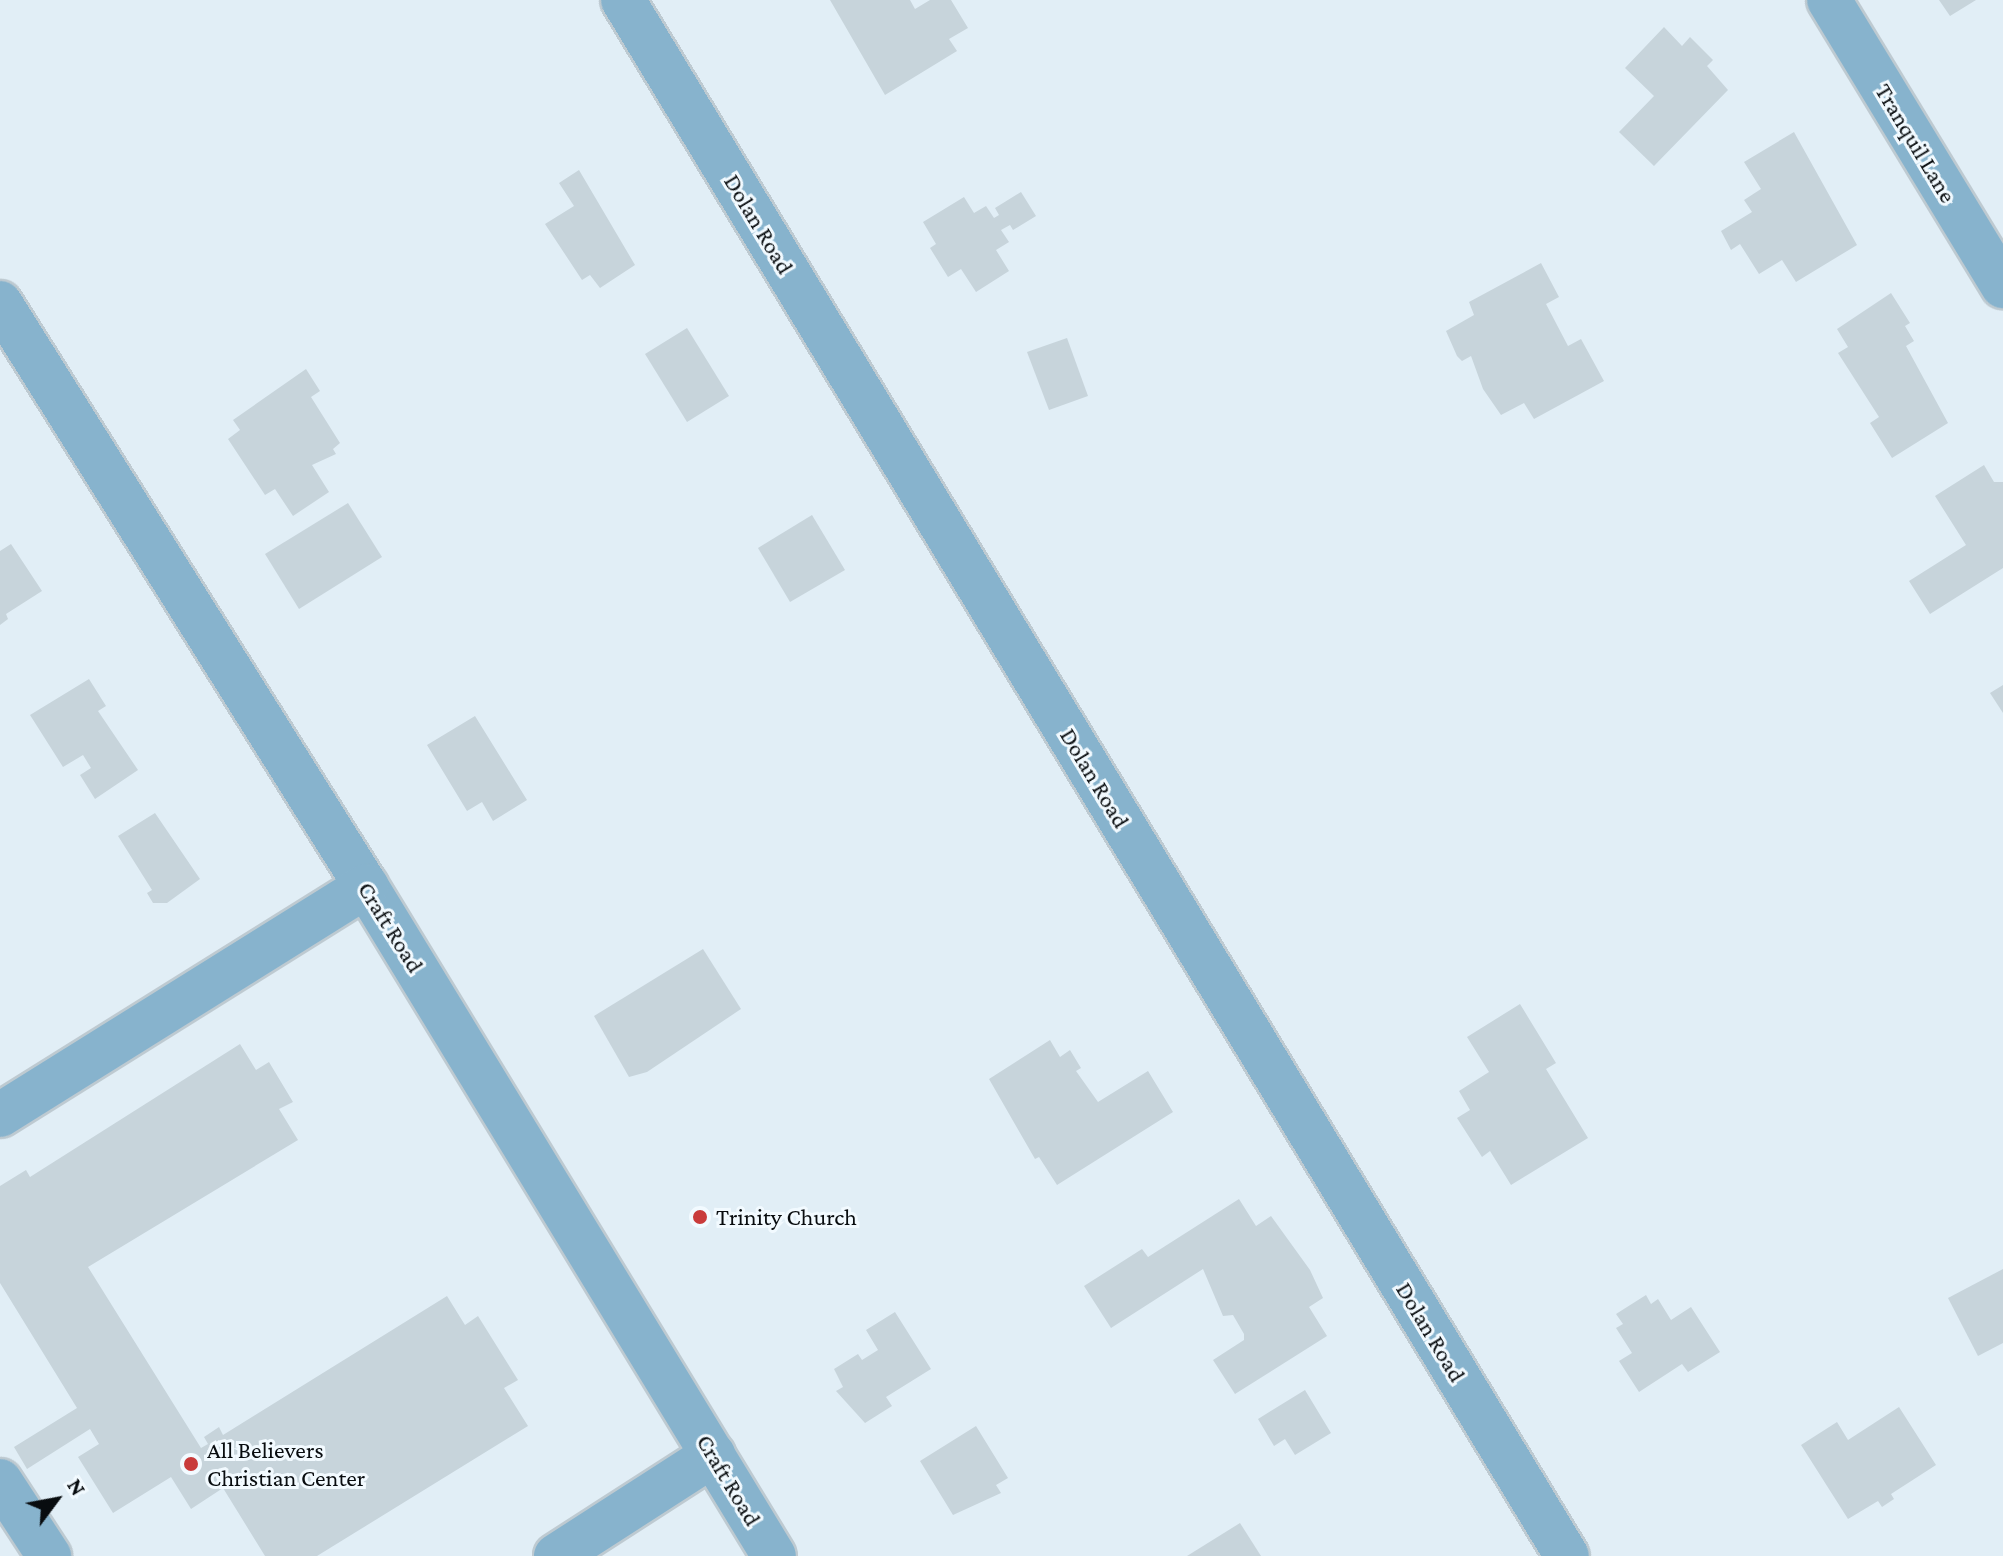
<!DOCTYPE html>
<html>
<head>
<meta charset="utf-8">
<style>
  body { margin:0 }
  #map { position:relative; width:2003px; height:1556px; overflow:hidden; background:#e1eef6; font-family:"Crimson Pro",serif }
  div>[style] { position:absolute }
  .building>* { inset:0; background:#c7d4db }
  .roads { filter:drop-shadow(2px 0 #becad1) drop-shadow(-2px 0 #becad1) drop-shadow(0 2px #becad1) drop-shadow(0 -2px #becad1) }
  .minor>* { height:44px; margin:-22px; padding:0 22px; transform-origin:22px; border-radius:22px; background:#87b3cd }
  .dots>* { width:22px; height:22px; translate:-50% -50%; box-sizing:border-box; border:4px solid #f2faff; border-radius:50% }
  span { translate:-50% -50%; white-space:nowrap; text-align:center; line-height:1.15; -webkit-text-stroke:6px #f2faff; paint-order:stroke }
  .street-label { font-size:24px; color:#080c0f }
  .poi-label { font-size:24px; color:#080c0f }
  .left { translate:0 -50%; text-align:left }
  .north { position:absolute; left:16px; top:1460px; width:80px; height:80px; -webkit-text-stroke:6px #f2faff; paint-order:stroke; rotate:58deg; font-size:22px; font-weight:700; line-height:32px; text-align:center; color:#080c0f }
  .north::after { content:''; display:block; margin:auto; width:28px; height:36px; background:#080c0f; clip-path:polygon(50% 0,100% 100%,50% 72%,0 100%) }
</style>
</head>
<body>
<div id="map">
  <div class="building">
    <div style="clip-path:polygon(830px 0,910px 0,915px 9px,930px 0,951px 0,968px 28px,949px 39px,957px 51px,885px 95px)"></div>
    <div style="clip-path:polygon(1939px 0,1976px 0,1950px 16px)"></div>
    <div style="clip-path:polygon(1664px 27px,1682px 46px,1690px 37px,1713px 60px,1707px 66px,1728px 90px,1654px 166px,1619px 132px,1654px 96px,1625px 68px)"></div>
    <div style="clip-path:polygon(1794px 132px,1857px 245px,1796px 282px,1782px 260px,1759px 274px,1740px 244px,1731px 250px,1721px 231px,1752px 212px,1744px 200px,1761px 189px,1744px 162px)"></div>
    <div style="clip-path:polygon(579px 170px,635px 265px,600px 288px,590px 275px,582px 280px,545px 224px,574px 206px,559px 183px)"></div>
    <div style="clip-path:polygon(1021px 192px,1036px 216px,1013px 230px,1010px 225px,1001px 230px,1009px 242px,996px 250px,1009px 271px,976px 292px,961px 269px,948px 277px,930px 248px,936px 244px,923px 222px,964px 197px,974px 213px,986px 206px,994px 218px,999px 215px,995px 208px)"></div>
    <div style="clip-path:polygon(1541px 263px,1559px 297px,1546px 304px,1568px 346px,1581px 339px,1604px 381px,1534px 419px,1524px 403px,1501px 415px,1483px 389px,1471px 356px,1462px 361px,1457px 356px,1446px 331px,1474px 315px,1469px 302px)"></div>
    <div style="clip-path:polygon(1891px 293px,1910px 323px,1905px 326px,1914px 341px,1906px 346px,1948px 423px,1892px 458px,1870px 423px,1879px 417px,1838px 353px,1848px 347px,1837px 329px)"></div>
    <div style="clip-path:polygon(687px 328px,729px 396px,687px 422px,645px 354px)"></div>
    <div style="clip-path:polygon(1067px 338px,1088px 396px,1049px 410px,1027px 352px)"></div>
    <div style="clip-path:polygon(306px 369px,320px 391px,311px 397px,340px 443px,333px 449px,336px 454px,312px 465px,329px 492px,293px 516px,275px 489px,265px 495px,228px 439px,240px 430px,233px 420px)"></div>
    <div style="clip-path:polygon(1984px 465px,1994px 482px,2003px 482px,2003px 568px,1930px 614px,1909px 581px,1966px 545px,1935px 496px)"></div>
    <div style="clip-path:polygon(348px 503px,382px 557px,299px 609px,265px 554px)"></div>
    <div style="clip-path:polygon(812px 515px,845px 570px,790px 602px,758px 548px)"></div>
    <div style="clip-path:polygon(11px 544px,42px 591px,6px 614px,8px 619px,0 625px,0 551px)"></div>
    <div style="clip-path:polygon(89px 679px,106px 706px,98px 711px,138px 770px,95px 799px,80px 775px,91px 768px,83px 755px,63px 767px,30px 715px)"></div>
    <div style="clip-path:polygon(2003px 685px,2003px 713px,1990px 693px)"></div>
    <div style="clip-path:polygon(475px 716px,527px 800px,493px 821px,482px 802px,467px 811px,427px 745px)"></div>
    <div style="clip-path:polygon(155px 813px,200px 879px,167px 903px,153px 903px,147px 893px,152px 890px,118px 836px)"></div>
    <div style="clip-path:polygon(703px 949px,741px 1009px,647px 1072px,629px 1077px,594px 1016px)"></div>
    <div style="clip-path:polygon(1520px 1004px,1556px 1063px,1546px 1069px,1588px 1138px,1511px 1185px,1490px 1151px,1482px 1157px,1457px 1118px,1470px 1110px,1459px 1091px,1489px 1072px,1467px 1037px)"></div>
    <div style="clip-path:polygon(1050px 1040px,1060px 1057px,1070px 1050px,1081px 1068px,1076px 1071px,1098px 1102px,1148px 1071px,1173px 1112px,1057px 1185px,1039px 1157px,1035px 1159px,989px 1079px)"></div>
    <div style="clip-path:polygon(240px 1044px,256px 1070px,269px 1062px,293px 1102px,279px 1109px,298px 1140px,88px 1267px,201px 1448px,208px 1444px,204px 1437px,219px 1427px,223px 1435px,447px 1296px,465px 1325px,478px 1316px,518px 1380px,504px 1388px,528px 1426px,317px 1556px,265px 1556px,223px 1488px,191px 1509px,171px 1477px,113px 1513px,78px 1457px,99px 1444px,90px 1429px,27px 1469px,14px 1447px,77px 1408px,0 1283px,0 1186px,26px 1170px,30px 1177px)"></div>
    <div style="clip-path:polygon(1239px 1199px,1256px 1226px,1271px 1216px,1310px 1270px,1323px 1298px,1309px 1307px,1327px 1336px,1235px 1394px,1213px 1360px,1244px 1340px,1244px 1334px,1233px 1315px,1223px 1316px,1203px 1269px,1111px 1328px,1084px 1286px,1142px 1249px,1148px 1257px)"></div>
    <div style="clip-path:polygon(2003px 1269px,2003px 1343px,1978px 1356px,1948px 1298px)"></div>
    <div style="clip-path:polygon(1646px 1295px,1651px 1304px,1658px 1299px,1671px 1320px,1691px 1307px,1720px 1352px,1688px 1372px,1682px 1364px,1639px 1392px,1619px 1361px,1632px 1353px,1616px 1328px,1623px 1324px,1616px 1314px)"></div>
    <div style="clip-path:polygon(895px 1312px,931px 1369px,886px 1397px,892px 1406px,865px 1423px,836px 1391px,843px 1387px,834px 1369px,858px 1354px,862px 1360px,878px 1350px,866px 1330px)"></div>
    <div style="clip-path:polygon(1305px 1390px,1331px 1433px,1295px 1455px,1285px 1439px,1274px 1446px,1258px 1419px)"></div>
    <div style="clip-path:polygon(1899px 1407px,1936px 1465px,1891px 1494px,1894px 1499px,1882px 1507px,1878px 1501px,1848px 1519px,1801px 1445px,1837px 1422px,1848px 1440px)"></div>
    <div style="clip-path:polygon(976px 1426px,1008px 1478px,996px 1485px,1001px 1493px,953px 1515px,920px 1461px)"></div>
    <div style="clip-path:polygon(1240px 1523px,1261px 1556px,1187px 1556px)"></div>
  </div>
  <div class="roads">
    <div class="minor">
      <div style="left:623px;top:0;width:1820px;rotate:58.76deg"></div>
      <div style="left:1829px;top:0;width:335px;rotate:58.7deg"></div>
      <div style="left:0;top:303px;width:688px;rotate:57.88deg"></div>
      <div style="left:366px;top:886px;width:784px;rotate:58.66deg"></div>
      <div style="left:0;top:1115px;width:432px;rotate:-32deg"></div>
      <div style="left:0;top:1481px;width:90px;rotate:56.8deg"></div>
      <div style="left:556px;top:1556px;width:187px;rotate:-32.8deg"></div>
    </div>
  </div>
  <div class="dots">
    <div style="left:700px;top:1217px;background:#c93b3b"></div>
    <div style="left:191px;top:1464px;background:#c93b3b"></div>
  </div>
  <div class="street-label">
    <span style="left:1916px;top:143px;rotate:59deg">Tranquil Lane</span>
    <span style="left:759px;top:224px;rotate:59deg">Dolan Road</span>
    <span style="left:1095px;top:778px;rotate:59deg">Dolan Road</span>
    <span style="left:391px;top:927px;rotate:58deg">Craft Road</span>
    <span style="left:1431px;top:1332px;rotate:59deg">Dolan Road</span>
    <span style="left:729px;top:1480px;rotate:59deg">Craft Road</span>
  </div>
  <div class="poi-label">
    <span class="left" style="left:716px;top:1217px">Trinity Church</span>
    <span class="left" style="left:207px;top:1464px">All Believers<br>Christian Center</span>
  </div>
  <div class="north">N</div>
</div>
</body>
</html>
